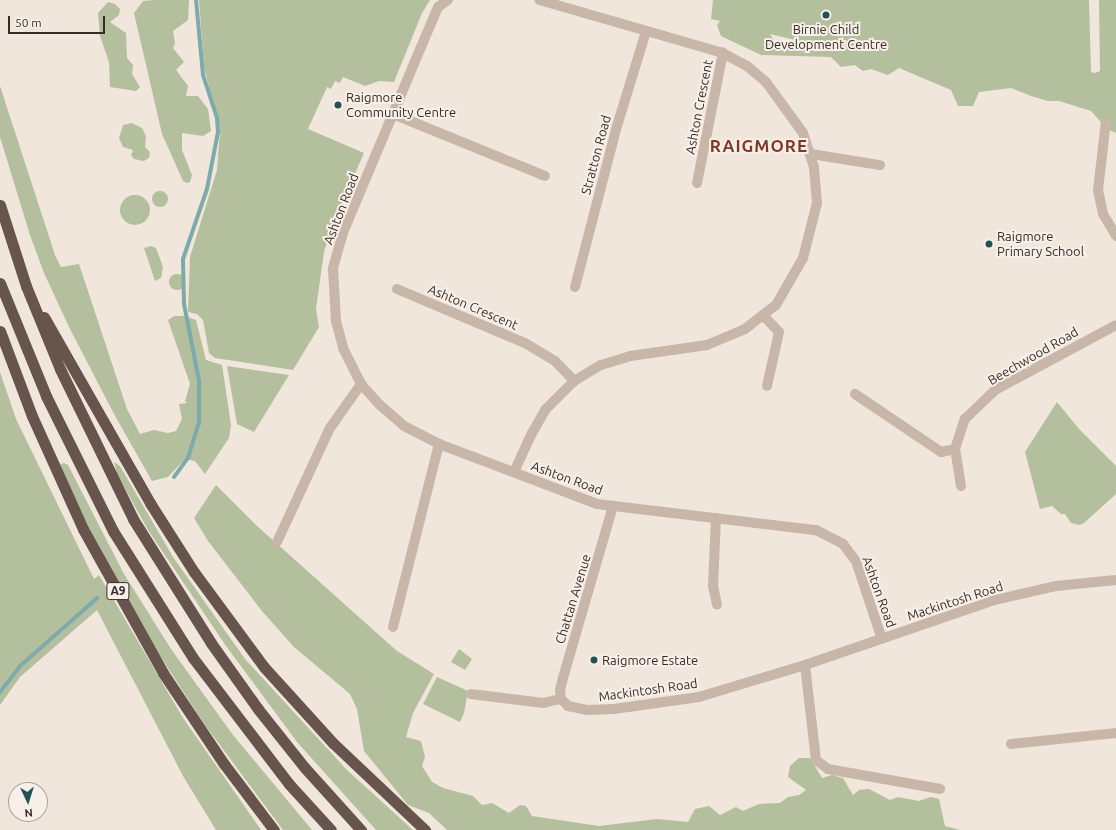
<!DOCTYPE html>
<html>
<head>
<meta charset="utf-8">
<style>
  body { margin:0 }
  #map { position:relative; width:1116px; height:830px; overflow:hidden; background:#f0e6dc; font-family:Ubuntu,sans-serif }
  div>[style] { position:absolute }
  .green>* { inset:0; background:#b4bf9d }
  .round { border-radius:50% }
  .stream>* { height:4px; margin:-2px; padding:0 2px; transform-origin:2px; border-radius:2px; background:#7dabac }
  .minor>* { height:10px; margin:-5px; padding:0 5px; transform-origin:5px; border-radius:5px; background:#c8b6a9 }
  .trunk>* { height:11px; margin:-5.5px; padding:0 5.5px; transform-origin:5.5px; border-radius:5.5px; background:#66544d }
  .dots>* { width:11px; height:11px; translate:-50% -50%; box-sizing:border-box; border:2px solid #f8f0e8; border-radius:50% }
  span { translate:-50% -50%; white-space:nowrap; text-align:center; line-height:1.15; -webkit-text-stroke:4px #f8f0e8; paint-order:stroke }
  .shield-label span { padding:1px 3px; background:#f8f0e8; border:1px solid; border-radius:3px; -webkit-text-stroke-width:0 }
  .shield-label { font-size:12px; color:#352c28; font-weight:700 }
  .poi-label { font-size:13px; color:#352c28 }
  .left { translate:0 -50%; text-align:left }
  .street-label { font-size:13px; color:#352c28 }
  .district-label { font-size:17px; color:#803926; font-weight:700; letter-spacing:1px }
  .north { position:absolute; left:8px; top:782px; width:40px; height:40px; box-sizing:border-box; background:#f8f0e8; border:1px solid #aaa29b; border-radius:50%; rotate:176deg; font-size:11px; font-weight:700; line-height:16px; text-align:center; color:#352c28 }
  .north::after { content:''; display:block; margin:auto; width:14px; height:18px; background:#205254; clip-path:polygon(50% 0,100% 100%,50% 72%,0 100%) }
  .scale { position:absolute; left:8px; top:16px; width:97px; height:18px; box-sizing:border-box; border:2px solid #352c28; border-top:0; padding-left:5px; font-size:12px; line-height:14px; white-space:nowrap; color:#352c28; -webkit-text-stroke:3px #f8f0e8; paint-order:stroke }
</style>
</head>
<body>
<div id="map">
  <div class="green">
    <div style="clip-path:polygon(154px 0,189px 0,188px 20px,173px 31px,175px 43px,173px 48px,184px 62px,176px 70px,188px 86px,186px 96px,198px 96px,208px 109px,211px 131px,203px 136px,182px 133px,182px 150px,192px 175px,190px 182px,187px 183px,183px 181px,162px 134px,134px 13px,143px 1px)"></div>
    <div style="clip-path:polygon(199px 0,430px 0,422px 13px,394px 82px,379px 81px,365px 86px,343px 77px,340px 83px,335px 81px,331px 89px,327px 87px,308px 129px,364px 153px,332px 226px,324px 252px,316px 309px,319px 327px,293px 370px,215px 358px,209px 353px,203px 320px,197px 314px,188px 312px,190px 257px,217px 170px,220px 131px,204px 67px)"></div>
    <div style="clip-path:polygon(evenodd,713px 0,1089px 0,1091px 72px,1095px 73px,1100px 71px,1099px 0,1116px 0,1116px 133px,1107px 129px,1091px 111px,1059px 101px,1048px 101px,1031px 96px,1011px 88px,979px 92px,973px 106px,958px 106px,951px 90px,899px 68px,888px 75px,871px 69px,863px 71px,855px 65px,841px 67px,831px 57px,761px 55px,721px 36px,717px 25px,720px 21px,711px 19px,713px 0,770px 34px,791px 39px,807px 42px,804px 50px,774px 41px,770px 34px)"></div>
    <div style="clip-path:polygon(108px 2px,115px 4px,120px 9px,119px 15px,110px 22px,126px 33px,127px 58px,133px 65px,132px 74px,140px 87px,136px 91px,110px 87px,109px 62px,100px 36px,98px 13px)"></div>
    <div style="clip-path:polygon(0 86px,55px 255px,61px 267px,79px 264px,127px 409px,140px 434px,154px 430px,168px 433px,176px 431px,182px 419px,179px 404px,187px 403px,185px 401px,190px 384px,168px 320px,174px 316px,184px 316px,196px 320px,206px 360px,222px 365px,231px 425px,229px 438px,205px 474px,195px 461px,185px 459px,168px 477px,152px 481px,114px 414px,69px 327px,44px 273px,30px 235px,0 137px)"></div>
    <div style="clip-path:polygon(132px 123px,142px 128px,146px 136px,145px 147px,150px 152px,149px 158px,144px 161px,134px 159px,131px 155px,133px 150px,123px 147px,119px 138px,123px 125px)"></div>
    <div class="round" style="left:152px;top:191px;width:16px;height:16px"></div>
    <div class="round" style="left:120px;top:195px;width:30px;height:30px"></div>
    <div style="clip-path:polygon(151px 246px,156px 248px,163px 267px,161px 278px,155px 281px,144px 248px)"></div>
    <div class="round" style="left:169px;top:274px;width:16px;height:16px"></div>
    <div style="clip-path:polygon(227px 366px,289px 375px,254px 432px,237px 424px)"></div>
    <div style="clip-path:polygon(0 372px,16px 419px,94px 579px,99px 575px,183px 718px,261px 830px,216px 830px,183px 776px,97px 610px,20px 677px,0 705px)"></div>
    <div style="clip-path:polygon(1057px 402px,1079px 429px,1116px 466px,1116px 494px,1084px 523px,1079px 525px,1071px 523px,1065px 514px,1061px 514px,1052px 506px,1040px 509px,1025px 452px)"></div>
    <div style="clip-path:polygon(114px 462px,120px 466px,173px 557px,245px 659px,347px 770px,413px 830px,376px 830px,297px 742px,226px 646px,148px 530px,117px 474px)"></div>
    <div style="clip-path:polygon(64px 463px,68px 465px,124px 574px,171px 649px,233px 735px,312px 830px,283px 830px,205px 725px,149px 639px,90px 530px,60px 469px,61px 464px)"></div>
    <div style="clip-path:polygon(216px 485px,257px 526px,397px 651px,434px 674px,413px 713px,406px 737px,421px 741px,425px 757px,422px 766px,432px 782px,443px 788px,473px 796px,482px 805px,492px 803px,509px 813px,520px 805px,526px 806px,532px 816px,599px 826px,657px 819px,688px 822px,695px 809px,709px 806px,720px 815px,736px 807px,743px 811px,759px 804px,780px 803px,788px 797px,799px 795px,806px 790px,788px 777px,790px 766px,799px 758px,810px 758px,822px 778px,832px 775px,843px 778px,853px 795px,859px 790px,869px 789px,890px 800px,898px 797px,919px 801px,931px 797px,939px 799px,945px 826px,960px 830px,447px 830px,429px 813px,408px 805px,364px 751px,357px 709px,350px 694px,294px 647px,262px 611px,208px 541px,194px 518px)"></div>
    <div style="clip-path:polygon(459px 649px,472px 659px,465px 670px,451px 662px)"></div>
    <div style="clip-path:polygon(437px 677px,468px 691px,464px 713px,460px 722px,423px 704px)"></div>
  </div>
  <div class="stream">
    <div style="left:174px;top:477px;width:24px;rotate:-54deg"></div>
    <div style="left:188px;top:458px;width:39px;rotate:-73deg"></div>
    <div style="left:199px;top:421px;width:40px;rotate:-90deg"></div>
    <div style="left:199px;top:381px;width:78px;rotate:-101deg"></div>
    <div style="left:184px;top:304px;width:45px;rotate:-91.3deg"></div>
    <div style="left:183px;top:259px;width:74px;rotate:-71.1deg"></div>
    <div style="left:207px;top:189px;width:58px;rotate:-79.1deg"></div>
    <div style="left:218px;top:132px;width:14px;rotate:-94deg"></div>
    <div style="left:217px;top:118px;width:45px;rotate:-108deg"></div>
    <div style="left:203px;top:75px;width:75px;rotate:-95.3deg"></div>
    <div style="left:0;top:692px;width:33px;rotate:-52deg"></div>
    <div style="left:20px;top:666px;width:103px;rotate:-41.4deg"></div>
  </div>
  <div class="minor">
    <div style="left:448px;top:0;width:12px;rotate:145deg"></div>
    <div style="left:438px;top:7px;width:43px;rotate:113deg"></div>
    <div style="left:421px;top:47px;width:202px;rotate:112.8deg"></div>
    <div style="left:343px;top:233px;width:37px;rotate:106deg"></div>
    <div style="left:333px;top:269px;width:52px;rotate:86.7deg"></div>
    <div style="left:336px;top:321px;width:28px;rotate:75deg"></div>
    <div style="left:343px;top:348px;width:40px;rotate:63.4deg"></div>
    <div style="left:361px;top:384px;width:28px;rotate:48deg"></div>
    <div style="left:380px;top:405px;width:32px;rotate:41deg"></div>
    <div style="left:404px;top:426px;width:39px;rotate:27deg"></div>
    <div style="left:439px;top:444px;width:169px;rotate:20.8deg"></div>
    <div style="left:597px;top:504px;width:221px;rotate:6.8deg"></div>
    <div style="left:816px;top:530px;width:30px;rotate:27deg"></div>
    <div style="left:843px;top:544px;width:21px;rotate:53deg"></div>
    <div style="left:856px;top:561px;width:82px;rotate:71.6deg"></div>
    <div style="left:393px;top:114px;width:164px;rotate:22.2deg"></div>
    <div style="left:1106px;top:121px;width:69px;rotate:96.6deg"></div>
    <div style="left:1098px;top:190px;width:25px;rotate:78deg"></div>
    <div style="left:1103px;top:214px;width:26px;rotate:59deg"></div>
    <div style="left:811px;top:154px;width:70px;rotate:9.1deg"></div>
    <div style="left:697px;top:183px;width:133px;rotate:-78.7deg"></div>
    <div style="left:575px;top:287px;width:166px;rotate:-75.4deg"></div>
    <div style="left:617px;top:126px;width:98px;rotate:-72.9deg"></div>
    <div style="left:397px;top:289px;width:139px;rotate:22.9deg"></div>
    <div style="left:525px;top:343px;width:35px;rotate:31deg"></div>
    <div style="left:555px;top:361px;width:28px;rotate:46deg"></div>
    <div style="left:763px;top:315px;width:23px;rotate:47deg"></div>
    <div style="left:779px;top:332px;width:55px;rotate:102.5deg"></div>
    <div style="left:855px;top:394px;width:104px;rotate:34deg"></div>
    <div style="left:941px;top:452px;width:14px;rotate:-12deg"></div>
    <div style="left:514px;top:472px;width:43px;rotate:-65.2deg"></div>
    <div style="left:532px;top:433px;width:28px;rotate:-60deg"></div>
    <div style="left:546px;top:409px;width:40px;rotate:-45deg"></div>
    <div style="left:574px;top:381px;width:31px;rotate:-31deg"></div>
    <div style="left:601px;top:365px;width:30px;rotate:-17deg"></div>
    <div style="left:630px;top:356px;width:78px;rotate:-8.1deg"></div>
    <div style="left:707px;top:345px;width:41px;rotate:-22.8deg"></div>
    <div style="left:745px;top:329px;width:39px;rotate:-38deg"></div>
    <div style="left:776px;top:305px;width:54px;rotate:-60.1deg"></div>
    <div style="left:803px;top:258px;width:57px;rotate:-75.7deg"></div>
    <div style="left:817px;top:203px;width:36px;rotate:-95deg"></div>
    <div style="left:814px;top:167px;width:36px;rotate:-108deg"></div>
    <div style="left:803px;top:133px;width:63px;rotate:-126deg"></div>
    <div style="left:766px;top:82px;width:25px;rotate:-140deg"></div>
    <div style="left:747px;top:66px;width:27px;rotate:-152deg"></div>
    <div style="left:723px;top:53px;width:191px;rotate:-163.9deg"></div>
    <div style="left:961px;top:486px;width:37px;rotate:-99deg"></div>
    <div style="left:955px;top:449px;width:32px;rotate:-72deg"></div>
    <div style="left:965px;top:419px;width:42px;rotate:-44deg"></div>
    <div style="left:995px;top:390px;width:137px;rotate:-28.2deg"></div>
    <div style="left:716px;top:518px;width:68px;rotate:92.5deg"></div>
    <div style="left:713px;top:586px;width:19px;rotate:78deg"></div>
    <div style="left:277px;top:542px;width:126px;rotate:-65.1deg"></div>
    <div style="left:330px;top:428px;width:54px;rotate:-54.8deg"></div>
    <div style="left:393px;top:627px;width:189px;rotate:-75.9deg"></div>
    <div style="left:805px;top:665px;width:96px;rotate:83.4deg"></div>
    <div style="left:816px;top:760px;width:15px;rotate:37deg"></div>
    <div style="left:828px;top:769px;width:114px;rotate:10.1deg"></div>
    <div style="left:471px;top:694px;width:73px;rotate:7.1deg"></div>
    <div style="left:543px;top:703px;width:18px;rotate:-13deg"></div>
    <div style="left:561px;top:699px;width:10px;rotate:45deg"></div>
    <div style="left:568px;top:706px;width:19px;rotate:12deg"></div>
    <div style="left:587px;top:710px;width:27px;rotate:-2deg"></div>
    <div style="left:614px;top:709px;width:86px;rotate:-8deg"></div>
    <div style="left:699px;top:697px;width:111px;rotate:-16.8deg"></div>
    <div style="left:805px;top:665px;width:201px;rotate:-18.9deg"></div>
    <div style="left:995px;top:600px;width:63px;rotate:-12.9deg"></div>
    <div style="left:1056px;top:586px;width:60px;rotate:-5.7deg"></div>
    <div style="left:561px;top:699px;width:9px;rotate:-96deg"></div>
    <div style="left:560px;top:690px;width:12px;rotate:-76deg"></div>
    <div style="left:563px;top:678px;width:179px;rotate:-73.8deg"></div>
    <div style="left:1011px;top:744px;width:106px;rotate:-6deg"></div>
  </div>
  <div class="trunk">
    <div style="left:0;top:205px;width:85px;rotate:72.2deg"></div>
    <div style="left:26px;top:286px;width:90px;rotate:67.7deg"></div>
    <div style="left:60px;top:369px;width:167px;rotate:64deg"></div>
    <div style="left:133px;top:519px;width:146px;rotate:57.8deg"></div>
    <div style="left:211px;top:643px;width:81px;rotate:54.5deg"></div>
    <div style="left:258px;top:709px;width:75px;rotate:51.5deg"></div>
    <div style="left:305px;top:768px;width:84px;rotate:47.9deg"></div>
    <div style="left:0;top:283px;width:122px;rotate:67.8deg"></div>
    <div style="left:46px;top:396px;width:151px;rotate:63.6deg"></div>
    <div style="left:113px;top:531px;width:150px;rotate:57.8deg"></div>
    <div style="left:193px;top:658px;width:158px;rotate:52.7deg"></div>
    <div style="left:289px;top:784px;width:62px;rotate:47.6deg"></div>
    <div style="left:44px;top:317px;width:214px;rotate:60.3deg"></div>
    <div style="left:150px;top:503px;width:82px;rotate:57.5deg"></div>
    <div style="left:194px;top:572px;width:118px;rotate:53.6deg"></div>
    <div style="left:264px;top:667px;width:103px;rotate:47.8deg"></div>
    <div style="left:333px;top:743px;width:127px;rotate:43.4deg"></div>
    <div style="left:0;top:331px;width:91px;rotate:69.4deg"></div>
    <div style="left:32px;top:416px;width:124px;rotate:65.7deg"></div>
    <div style="left:83px;top:529px;width:165px;rotate:60.9deg"></div>
    <div style="left:163px;top:673px;width:110px;rotate:56.2deg"></div>
    <div style="left:224px;top:764px;width:83px;rotate:52.9deg"></div>
  </div>
  <div class="dots">
    <div style="left:826px;top:15px;background:#205254"></div>
    <div style="left:338px;top:105px;background:#205254"></div>
    <div style="left:989px;top:244px;background:#205254"></div>
    <div style="left:594px;top:660px;background:#205254"></div>
  </div>
  <div class="shield-label">
    <span style="left:118px;top:591px">A9</span>
  </div>
  <div class="poi-label">
    <span style="left:826px;top:37px">Birnie Child<br>Development Centre</span>
    <span class="left" style="left:346px;top:105px">Raigmore<br>Community Centre</span>
    <span class="left" style="left:997px;top:244px">Raigmore<br>Primary School</span>
    <span class="left" style="left:602px;top:660px">Raigmore Estate</span>
  </div>
  <div class="street-label">
    <span style="left:699px;top:107px;rotate:-79deg">Ashton Crescent</span>
    <span style="left:596px;top:155px;rotate:-75deg">Stratton Road</span>
    <span style="left:341px;top:209px;rotate:-69deg">Ashton Road</span>
    <span style="left:473px;top:307px;rotate:23deg">Ashton Crescent</span>
    <span style="left:1033px;top:356px;rotate:-30deg">Beechwood Road</span>
    <span style="left:567px;top:478px;rotate:20deg">Ashton Road</span>
    <span style="left:879px;top:592px;rotate:70deg">Ashton Road</span>
    <span style="left:573px;top:599px;rotate:-73deg">Chattan Avenue</span>
    <span style="left:955px;top:601px;rotate:-18deg">Mackintosh Road</span>
    <span style="left:648px;top:690px;rotate:-8deg">Mackintosh Road</span>
  </div>
  <div class="district-label">
    <span style="left:759px;top:146px">RAIGMORE</span>
  </div>
  <div class="north">N</div>
  <div class="scale">50 m</div>
</div>
</body>
</html>
